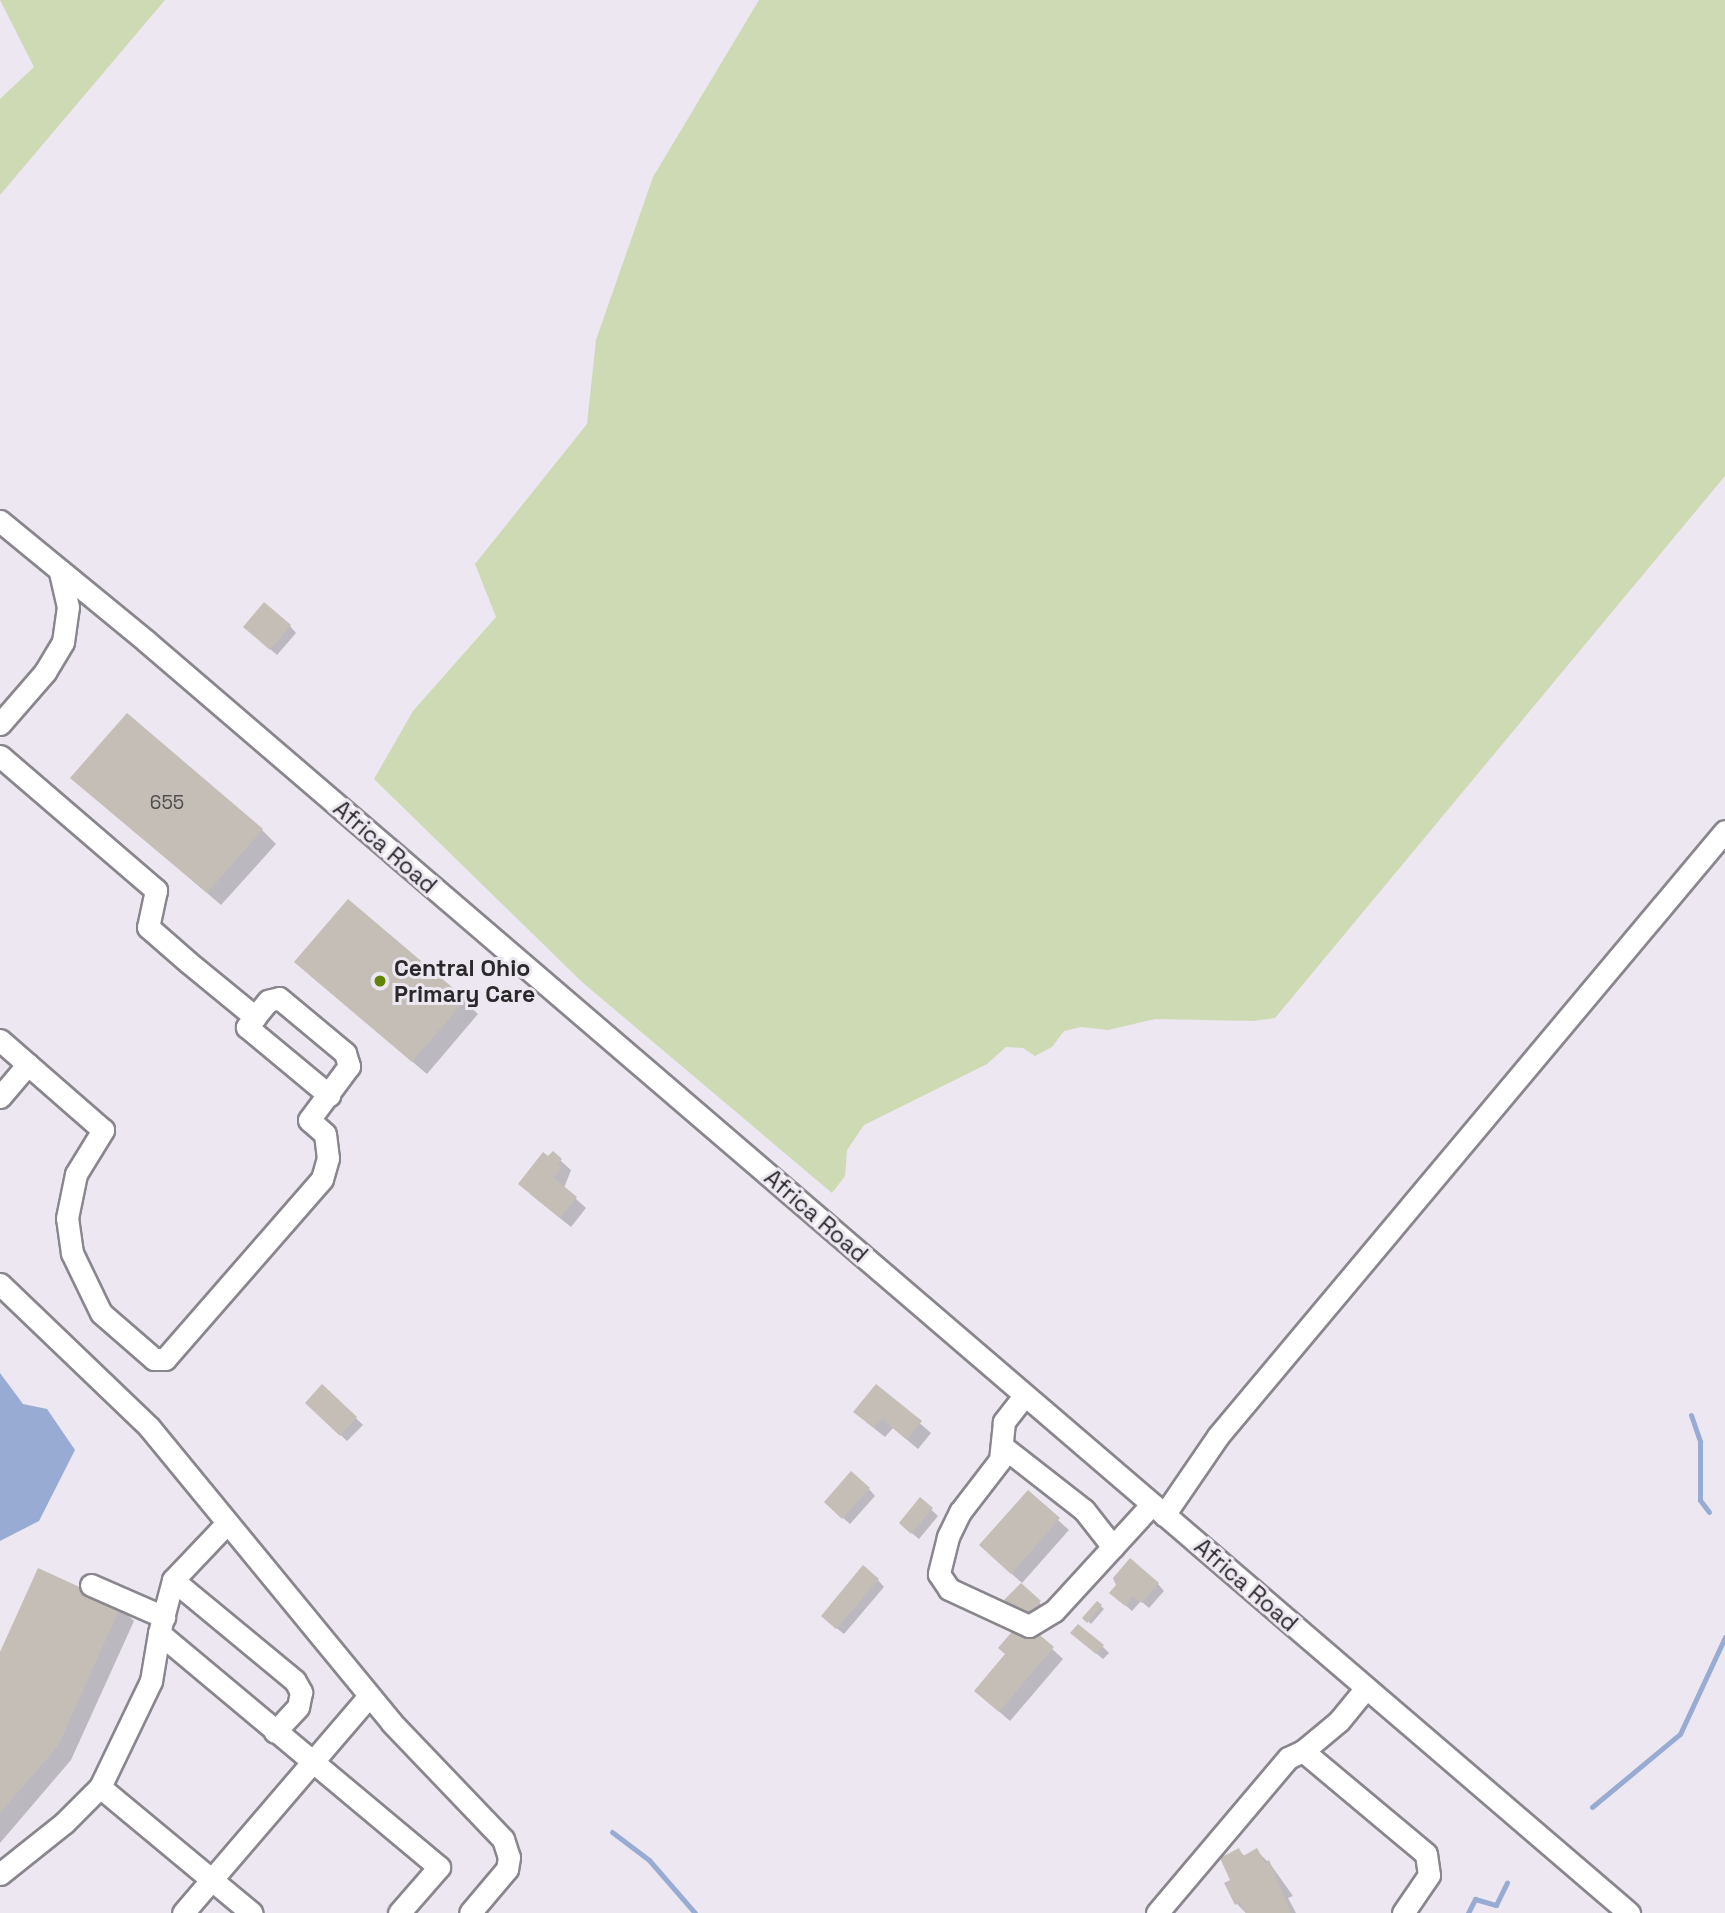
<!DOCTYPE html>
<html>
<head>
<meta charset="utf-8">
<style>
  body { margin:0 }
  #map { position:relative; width:1725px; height:1913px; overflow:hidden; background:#ece7f0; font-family:"Space Grotesk",sans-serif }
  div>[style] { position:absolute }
  .green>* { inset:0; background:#cedab4 }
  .water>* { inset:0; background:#98abd3 }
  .shadow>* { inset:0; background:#0003 }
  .stream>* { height:5px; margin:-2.5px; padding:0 2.5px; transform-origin:2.5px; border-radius:2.5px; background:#98abd3 }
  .building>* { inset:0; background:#c4beb6 }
  .roads { filter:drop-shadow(2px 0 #8a868e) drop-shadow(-2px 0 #8a868e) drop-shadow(0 2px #8a868e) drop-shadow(0 -2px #8a868e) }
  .minor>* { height:21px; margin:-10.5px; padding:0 10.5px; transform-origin:10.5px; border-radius:10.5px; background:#fff }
  .dots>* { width:19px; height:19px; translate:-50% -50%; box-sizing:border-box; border:4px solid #ece7f0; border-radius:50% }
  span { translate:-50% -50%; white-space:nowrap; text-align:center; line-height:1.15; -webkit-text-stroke:6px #ece7f0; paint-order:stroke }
  .number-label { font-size:19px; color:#504e4e }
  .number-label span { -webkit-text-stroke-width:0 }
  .street-label { font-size:23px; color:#2a282b }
  .poi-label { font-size:23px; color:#2a282b; font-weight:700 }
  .left { translate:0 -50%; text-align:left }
</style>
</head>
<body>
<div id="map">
  <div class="green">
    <div style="clip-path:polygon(0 0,165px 0,0 195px,0 99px,34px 67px)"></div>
    <div style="clip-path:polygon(759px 0,1725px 0,1725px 476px,1275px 1018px,1253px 1021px,1155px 1019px,1108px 1030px,1081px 1027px,1064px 1031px,1052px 1047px,1035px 1056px,1023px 1048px,1006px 1047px,987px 1064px,864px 1125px,847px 1150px,845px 1176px,832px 1193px,582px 982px,374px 779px,413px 711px,496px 617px,475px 564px,587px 424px,596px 340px,653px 177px)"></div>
  </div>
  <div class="water">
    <div style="clip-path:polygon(0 1373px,23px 1404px,47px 1409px,75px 1450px,39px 1521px,0 1541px)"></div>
  </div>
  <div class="shadow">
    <div style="clip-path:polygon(290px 626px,296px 633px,277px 655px,252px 633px)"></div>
    <div style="clip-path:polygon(73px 778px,262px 830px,276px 844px,221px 905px)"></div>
    <div style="clip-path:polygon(311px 976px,464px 1001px,478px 1014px,427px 1074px)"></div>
    <div style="clip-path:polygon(553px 1154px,571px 1170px,564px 1188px,586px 1208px,571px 1227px,530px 1194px)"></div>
    <div style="clip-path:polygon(323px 1386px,363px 1425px,347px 1441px,307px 1403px)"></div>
    <div style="clip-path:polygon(877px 1386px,931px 1433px,918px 1449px,893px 1428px,885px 1437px,866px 1422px)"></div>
    <div style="clip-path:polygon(869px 1489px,875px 1496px,850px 1524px,833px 1509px)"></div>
    <div style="clip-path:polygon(1028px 1493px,1069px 1530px,1022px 1583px,991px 1555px)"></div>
    <div style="clip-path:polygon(921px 1500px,938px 1516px,919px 1539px,907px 1529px)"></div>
    <div style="clip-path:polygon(878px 1580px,884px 1587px,844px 1634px,829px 1622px)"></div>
    <div style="clip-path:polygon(1158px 1584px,1164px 1591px,1149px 1608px,1141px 1601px,1132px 1611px,1118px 1599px,1118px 1585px)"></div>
    <div style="clip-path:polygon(1021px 1585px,1046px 1609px,1031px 1624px)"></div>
    <div style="clip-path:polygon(1097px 1603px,1104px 1609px,1091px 1624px,1085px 1618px)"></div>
    <div style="clip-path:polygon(120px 1607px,134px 1621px,71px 1760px,0 1843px,0 1656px)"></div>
    <div style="clip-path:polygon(1034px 1632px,1063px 1659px,1010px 1721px,987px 1701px)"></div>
    <div style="clip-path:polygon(1079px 1639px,1102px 1646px,1109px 1653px,1103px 1659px)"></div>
    <div style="clip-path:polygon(1239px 1850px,1245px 1857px,1257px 1851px,1271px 1865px,1293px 1896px,1288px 1898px,1296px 1913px,1246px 1913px,1237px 1904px,1226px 1884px,1232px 1881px)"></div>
  </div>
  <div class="stream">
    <div style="left:1691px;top:1415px;width:28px;rotate:71deg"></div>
    <div style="left:1700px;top:1441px;width:59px;rotate:90deg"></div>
    <div style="left:1700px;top:1500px;width:15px;rotate:53deg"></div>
    <div style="left:1592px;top:1807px;width:114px;rotate:-39.7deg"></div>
    <div style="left:1680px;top:1734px;width:107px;rotate:-65.1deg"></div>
    <div style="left:612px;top:1832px;width:46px;rotate:37.1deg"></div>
    <div style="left:649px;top:1860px;width:70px;rotate:49deg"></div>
    <div style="left:1468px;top:1913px;width:16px;rotate:-63deg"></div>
    <div style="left:1475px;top:1899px;width:22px;rotate:16deg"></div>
    <div style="left:1496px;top:1905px;width:25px;rotate:-64deg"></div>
  </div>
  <div class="building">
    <div style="clip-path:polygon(264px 602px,291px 625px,270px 650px,243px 627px)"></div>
    <div style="clip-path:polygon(127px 713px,263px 829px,207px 893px,70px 778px)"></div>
    <div style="clip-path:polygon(348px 899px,466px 999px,412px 1062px,294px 962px)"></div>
    <div style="clip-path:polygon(553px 1151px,562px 1159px,558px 1164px,562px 1168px,554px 1178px,577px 1197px,560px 1218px,518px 1184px,543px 1152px,548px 1156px)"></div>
    <div style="clip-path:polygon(322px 1384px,357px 1417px,340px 1436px,305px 1403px)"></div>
    <div style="clip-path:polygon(876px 1384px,922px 1421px,907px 1440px,882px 1419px,874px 1428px,853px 1412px)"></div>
    <div style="clip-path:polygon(851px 1471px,870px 1488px,842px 1519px,824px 1502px)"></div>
    <div style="clip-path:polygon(1028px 1490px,1060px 1518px,1011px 1574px,979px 1545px)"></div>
    <div style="clip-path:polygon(920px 1497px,933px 1508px,911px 1534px,899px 1523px)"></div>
    <div style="clip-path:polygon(1130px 1558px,1159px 1583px,1142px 1603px,1133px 1596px,1125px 1606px,1109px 1593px,1116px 1585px,1113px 1578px)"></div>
    <div style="clip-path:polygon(863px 1565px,879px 1579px,836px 1629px,821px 1616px)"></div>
    <div style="clip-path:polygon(38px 1568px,121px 1606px,58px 1746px,0 1813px,0 1652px)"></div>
    <div style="clip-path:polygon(1021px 1583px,1041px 1601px,1024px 1619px,1004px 1600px)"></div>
    <div style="clip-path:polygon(1097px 1601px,1102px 1605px,1087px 1623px,1082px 1618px)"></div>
    <div style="clip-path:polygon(1078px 1624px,1104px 1645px,1096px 1654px,1070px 1633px)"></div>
    <div style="clip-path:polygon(1016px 1627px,1028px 1637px,1034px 1630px,1054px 1647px,999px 1712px,974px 1691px,1005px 1654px,998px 1648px)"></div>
    <div style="clip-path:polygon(1239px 1848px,1243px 1856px,1257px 1848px,1265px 1863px,1269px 1860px,1291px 1913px,1246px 1913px,1240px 1902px,1235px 1905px,1224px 1883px,1230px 1880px,1220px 1858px)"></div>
  </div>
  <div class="roads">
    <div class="minor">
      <div style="left:0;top:521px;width:189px;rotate:39.4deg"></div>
      <div style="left:146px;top:641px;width:1954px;rotate:40.62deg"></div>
      <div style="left:0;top:724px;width:69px;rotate:-49.1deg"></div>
      <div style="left:45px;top:672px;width:35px;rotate:-59deg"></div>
      <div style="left:63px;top:642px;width:35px;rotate:-82deg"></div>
      <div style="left:68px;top:607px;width:37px;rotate:-103deg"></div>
      <div style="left:0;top:756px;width:206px;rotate:40.7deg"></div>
      <div style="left:156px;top:890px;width:38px;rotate:102deg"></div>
      <div style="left:148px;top:927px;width:53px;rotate:41.2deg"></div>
      <div style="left:188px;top:962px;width:87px;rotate:39.4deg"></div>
      <div style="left:255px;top:1017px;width:21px;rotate:-51deg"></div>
      <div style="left:268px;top:1001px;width:11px;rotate:-15deg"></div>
      <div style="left:279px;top:998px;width:86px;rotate:39.8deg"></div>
      <div style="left:345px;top:1053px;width:14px;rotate:73deg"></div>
      <div style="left:349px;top:1066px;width:67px;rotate:126.5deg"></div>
      <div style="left:309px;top:1120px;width:21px;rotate:41deg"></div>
      <div style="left:325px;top:1134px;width:24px;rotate:83deg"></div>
      <div style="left:328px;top:1158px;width:22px;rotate:106deg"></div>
      <div style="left:322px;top:1179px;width:239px;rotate:131.1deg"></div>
      <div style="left:165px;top:1359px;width:11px;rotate:180deg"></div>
      <div style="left:154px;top:1359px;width:70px;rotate:-139deg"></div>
      <div style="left:101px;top:1313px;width:67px;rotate:-115.8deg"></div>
      <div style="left:72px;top:1253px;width:35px;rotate:-98deg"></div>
      <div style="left:67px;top:1218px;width:45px;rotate:-78.4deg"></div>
      <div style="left:76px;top:1174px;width:52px;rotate:-58.5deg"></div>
      <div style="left:103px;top:1130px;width:137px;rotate:-138.9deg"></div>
      <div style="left:255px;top:1017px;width:13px;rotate:129deg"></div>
      <div style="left:247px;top:1027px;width:107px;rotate:39.7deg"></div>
      <div style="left:0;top:1097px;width:43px;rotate:-49.7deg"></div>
      <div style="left:0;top:1284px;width:207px;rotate:43.8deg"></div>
      <div style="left:149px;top:1427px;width:382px;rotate:50.6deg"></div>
      <div style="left:391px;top:1722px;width:162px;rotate:46.3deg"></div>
      <div style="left:503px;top:1839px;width:19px;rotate:72deg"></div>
      <div style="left:509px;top:1857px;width:12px;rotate:99deg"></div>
      <div style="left:507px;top:1869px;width:57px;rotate:130.1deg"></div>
      <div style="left:1024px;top:1396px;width:33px;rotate:128deg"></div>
      <div style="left:1004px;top:1422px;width:38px;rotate:96deg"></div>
      <div style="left:1000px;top:1460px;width:66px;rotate:127.6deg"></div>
      <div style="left:960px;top:1512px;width:28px;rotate:116deg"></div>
      <div style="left:948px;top:1537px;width:38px;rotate:104deg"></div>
      <div style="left:939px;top:1574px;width:18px;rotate:56deg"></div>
      <div style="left:949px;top:1589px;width:88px;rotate:24.8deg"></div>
      <div style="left:1029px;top:1626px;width:29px;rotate:-31deg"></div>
      <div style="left:1054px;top:1611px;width:145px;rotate:-47.5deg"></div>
      <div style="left:1002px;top:1446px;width:104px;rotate:38deg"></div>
      <div style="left:1084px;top:1510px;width:47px;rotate:51.9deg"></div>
      <div style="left:1164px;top:1515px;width:96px;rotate:-55.6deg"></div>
      <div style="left:1218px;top:1436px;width:789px;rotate:-50.04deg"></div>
      <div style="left:173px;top:1580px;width:158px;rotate:39.6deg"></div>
      <div style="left:295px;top:1681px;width:13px;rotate:61deg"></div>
      <div style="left:301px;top:1692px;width:15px;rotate:101deg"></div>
      <div style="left:298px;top:1707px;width:34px;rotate:133deg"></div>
      <div style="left:91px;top:1585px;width:80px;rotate:23.7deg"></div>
      <div style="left:159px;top:1633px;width:55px;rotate:-75.2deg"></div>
      <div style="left:173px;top:1580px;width:79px;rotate:-46.5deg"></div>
      <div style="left:1366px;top:1688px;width:43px;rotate:129.3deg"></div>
      <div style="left:1339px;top:1721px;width:47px;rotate:140.2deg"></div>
      <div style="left:1303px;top:1751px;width:160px;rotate:39.9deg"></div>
      <div style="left:1426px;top:1854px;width:21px;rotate:82deg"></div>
      <div style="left:1429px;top:1875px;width:46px;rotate:124.4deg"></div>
      <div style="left:100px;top:1787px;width:197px;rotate:39.7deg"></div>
      <div style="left:0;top:1874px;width:82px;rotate:-38.6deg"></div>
      <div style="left:64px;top:1823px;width:51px;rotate:-45deg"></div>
      <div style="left:100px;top:1787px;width:118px;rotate:-64.3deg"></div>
      <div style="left:151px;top:1681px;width:49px;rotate:-80.5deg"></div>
      <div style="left:159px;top:1633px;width:365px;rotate:39.9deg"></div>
      <div style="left:439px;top:1867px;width:61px;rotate:131deg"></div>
      <div style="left:183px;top:1913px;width:286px;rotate:-49.4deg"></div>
      <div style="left:1157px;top:1913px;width:203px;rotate:-49.8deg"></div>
      <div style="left:1288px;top:1758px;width:17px;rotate:-25deg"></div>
    </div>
  </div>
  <div class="dots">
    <div style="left:380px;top:981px;background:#5f8507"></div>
  </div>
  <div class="number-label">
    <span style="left:167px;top:803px">655</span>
  </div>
  <div class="street-label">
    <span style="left:385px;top:847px;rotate:41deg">Africa Road</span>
    <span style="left:816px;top:1216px;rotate:41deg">Africa Road</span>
    <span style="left:1246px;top:1585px;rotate:41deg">Africa Road</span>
  </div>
  <div class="poi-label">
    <span class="left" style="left:394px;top:981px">Central Ohio<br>Primary Care</span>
  </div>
</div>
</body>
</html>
